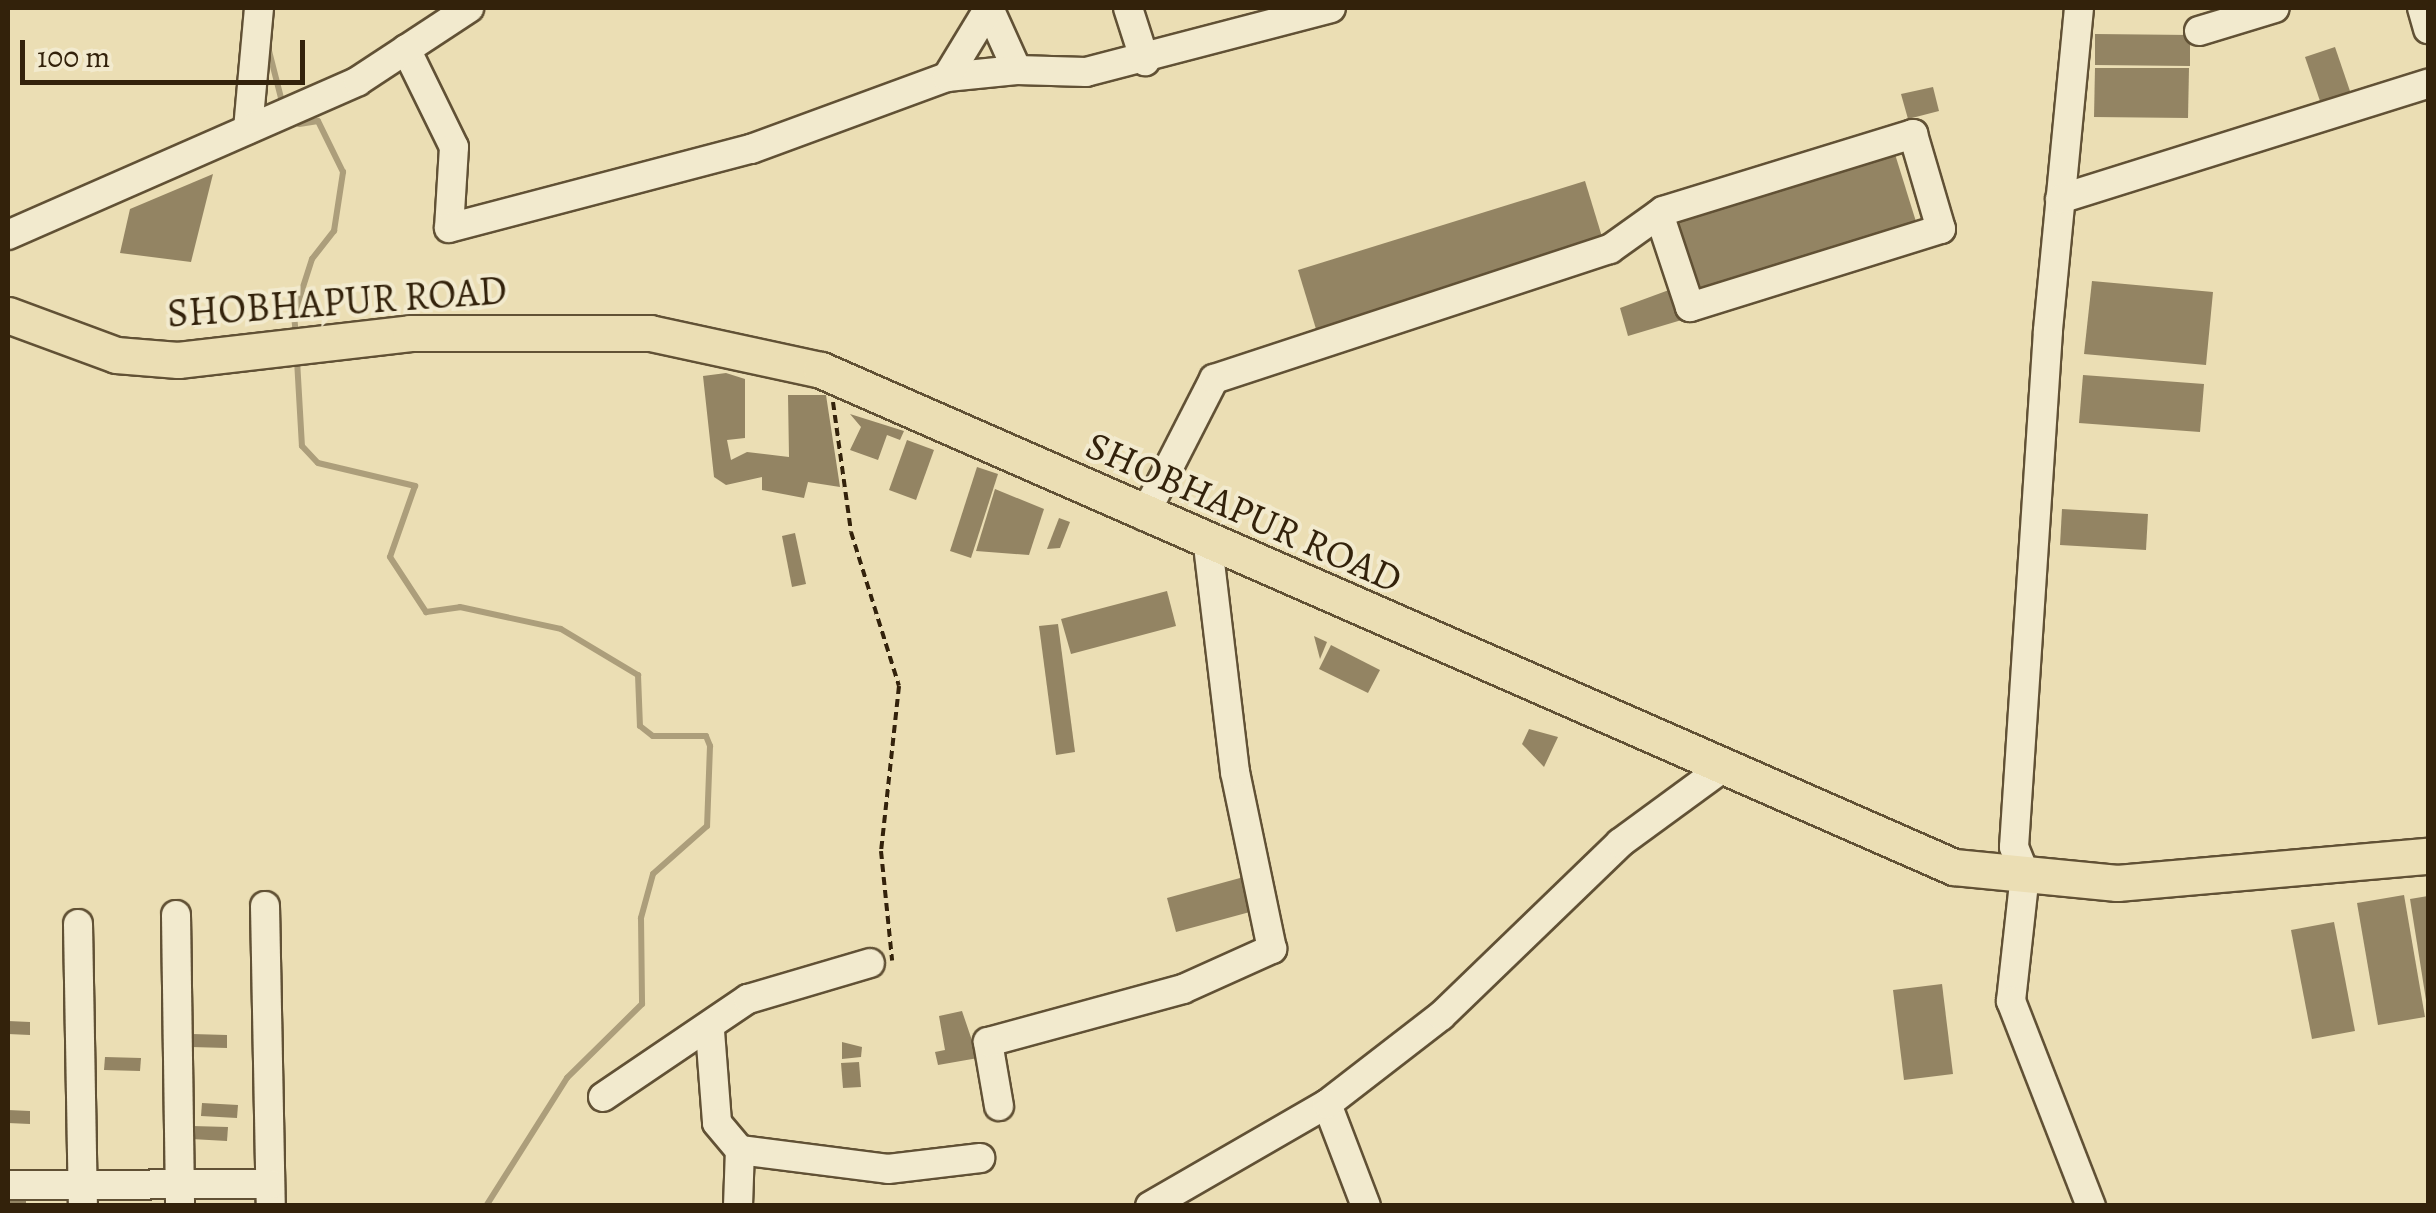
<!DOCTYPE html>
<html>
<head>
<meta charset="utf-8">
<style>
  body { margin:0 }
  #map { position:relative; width:2436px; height:1213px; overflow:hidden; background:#ebdeb4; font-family:Alegreya,serif }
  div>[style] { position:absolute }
  .stream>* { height:6px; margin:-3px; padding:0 3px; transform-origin:3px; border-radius:3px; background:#ac9e7b }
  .building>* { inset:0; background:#938463 }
  .path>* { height:4px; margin-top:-2px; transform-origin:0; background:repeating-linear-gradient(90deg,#33220b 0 8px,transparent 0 13px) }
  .roads { filter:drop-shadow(2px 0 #615135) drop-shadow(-2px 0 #615135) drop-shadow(0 2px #615135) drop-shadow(0 -2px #615135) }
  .minor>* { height:28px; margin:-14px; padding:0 14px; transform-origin:14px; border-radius:14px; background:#f2eace }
  .major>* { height:35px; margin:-17.5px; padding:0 17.5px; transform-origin:17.5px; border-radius:17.5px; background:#ebdeb4 }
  span { translate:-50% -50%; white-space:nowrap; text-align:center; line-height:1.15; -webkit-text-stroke:8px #f2eace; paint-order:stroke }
  .street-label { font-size:40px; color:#33220b }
  .frame { position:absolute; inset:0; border:10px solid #33220b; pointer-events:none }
  .scale { position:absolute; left:20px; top:40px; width:285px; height:45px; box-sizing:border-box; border:5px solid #33220b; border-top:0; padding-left:12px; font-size:30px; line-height:35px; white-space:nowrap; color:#33220b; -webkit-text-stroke:8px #f2eace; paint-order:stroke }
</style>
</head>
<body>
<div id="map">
  <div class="stream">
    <div style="left:267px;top:43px;width:57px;rotate:75.7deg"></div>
    <div style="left:296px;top:337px;width:22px;rotate:-95deg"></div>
    <div style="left:294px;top:315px;width:59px;rotate:-72.2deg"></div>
    <div style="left:312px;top:259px;width:36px;rotate:-52deg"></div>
    <div style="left:334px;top:231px;width:60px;rotate:-81.3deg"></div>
    <div style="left:343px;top:172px;width:57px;rotate:-116.1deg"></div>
    <div style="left:318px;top:121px;width:19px;rotate:171deg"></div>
    <div style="left:297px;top:360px;width:86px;rotate:86.7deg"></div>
    <div style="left:302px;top:446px;width:23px;rotate:47deg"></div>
    <div style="left:318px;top:463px;width:100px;rotate:13.3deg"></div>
    <div style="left:415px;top:486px;width:75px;rotate:109.4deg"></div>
    <div style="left:390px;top:557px;width:66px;rotate:56.8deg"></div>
    <div style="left:426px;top:612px;width:34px;rotate:-8deg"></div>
    <div style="left:460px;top:607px;width:103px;rotate:12.3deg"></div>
    <div style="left:561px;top:629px;width:90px;rotate:30.9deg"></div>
    <div style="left:638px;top:675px;width:51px;rotate:87.8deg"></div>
    <div style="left:640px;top:726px;width:16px;rotate:38deg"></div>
    <div style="left:653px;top:736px;width:53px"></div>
    <div style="left:706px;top:736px;width:11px;rotate:68deg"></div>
    <div style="left:710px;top:746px;width:80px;rotate:92.1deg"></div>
    <div style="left:707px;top:826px;width:72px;rotate:138.4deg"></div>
    <div style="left:653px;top:874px;width:46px;rotate:105.3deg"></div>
    <div style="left:641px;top:918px;width:86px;rotate:89.3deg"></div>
    <div style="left:642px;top:1004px;width:105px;rotate:135.4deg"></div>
    <div style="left:567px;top:1078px;width:151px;rotate:122.3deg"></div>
  </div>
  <div class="building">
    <div style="clip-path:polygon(2095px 34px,2190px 35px,2190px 66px,2095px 65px)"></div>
    <div style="clip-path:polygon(2335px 47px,2351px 94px,2321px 104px,2305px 57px)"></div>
    <div style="clip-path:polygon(2095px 68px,2189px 68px,2188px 118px,2094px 117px)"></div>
    <div style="clip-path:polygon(1933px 87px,1939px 111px,1908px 119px,1901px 94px)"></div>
    <div style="clip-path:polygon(1894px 151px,1918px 228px,1695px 297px,1671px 220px)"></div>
    <div style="clip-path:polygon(213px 174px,191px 262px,120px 253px,130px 209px)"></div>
    <div style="clip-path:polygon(1585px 181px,1603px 240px,1316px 329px,1298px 270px)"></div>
    <div style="clip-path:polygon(2092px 281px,2213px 292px,2206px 365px,2084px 354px)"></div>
    <div style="clip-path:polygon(1669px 290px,1685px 319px,1628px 336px,1620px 308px)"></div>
    <div style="clip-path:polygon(726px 373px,745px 379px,745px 438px,727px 440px,731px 460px,747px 452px,789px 457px,788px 395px,826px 395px,840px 487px,808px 482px,804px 498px,762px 490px,762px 477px,726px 485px,714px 477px,703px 376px)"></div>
    <div style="clip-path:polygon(2083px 375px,2204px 384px,2200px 432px,2079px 423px)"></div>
    <div style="clip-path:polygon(850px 414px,904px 431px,900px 440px,887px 435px,878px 460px,850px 450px,861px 427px)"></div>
    <div style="clip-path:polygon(907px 440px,934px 450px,916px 500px,889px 490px)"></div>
    <div style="clip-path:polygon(977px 467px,998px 474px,971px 558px,950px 551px)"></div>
    <div style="clip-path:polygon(995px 489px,1044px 509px,1029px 555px,976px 551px)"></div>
    <div style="clip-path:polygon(2062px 509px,2148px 514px,2146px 550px,2060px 545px)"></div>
    <div style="clip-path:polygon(1059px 518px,1070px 522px,1060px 548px,1047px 549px)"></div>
    <div style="clip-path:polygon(795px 533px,806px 584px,792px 587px,782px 536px)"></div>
    <div style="clip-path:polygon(1167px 591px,1176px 626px,1071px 654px,1061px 619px)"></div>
    <div style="clip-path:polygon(1058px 624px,1075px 752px,1056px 755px,1039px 626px)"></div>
    <div style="clip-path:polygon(1314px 636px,1327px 642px,1320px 659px)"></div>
    <div style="clip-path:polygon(1331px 645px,1380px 670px,1368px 693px,1319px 669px)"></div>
    <div style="clip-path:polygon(1529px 729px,1558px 737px,1544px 767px,1522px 744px)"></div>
    <div style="clip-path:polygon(1251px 875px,1261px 909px,1176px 932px,1167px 898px)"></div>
    <div style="clip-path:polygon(2404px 895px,2425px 1017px,2378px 1025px,2357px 903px)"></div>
    <div style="clip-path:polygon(2428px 896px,2428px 1000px,2426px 1000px,2410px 899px)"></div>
    <div style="clip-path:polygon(2334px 922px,2355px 1031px,2312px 1039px,2291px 930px)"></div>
    <div style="clip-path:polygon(1942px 984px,1953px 1074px,1904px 1080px,1893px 990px)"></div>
    <div style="clip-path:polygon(962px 1011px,978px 1058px,938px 1065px,935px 1052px,945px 1050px,939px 1016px)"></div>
    <div style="clip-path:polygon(8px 1021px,30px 1022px,30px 1035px,8px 1034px)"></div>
    <div style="clip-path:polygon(192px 1034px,227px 1035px,227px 1048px,191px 1047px)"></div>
    <div style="clip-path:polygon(842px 1042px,862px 1047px,861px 1057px,842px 1059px)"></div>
    <div style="clip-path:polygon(105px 1057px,141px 1058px,140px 1071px,104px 1070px)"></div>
    <div style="clip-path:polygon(859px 1062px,861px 1087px,843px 1088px,841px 1063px)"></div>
    <div style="clip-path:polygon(202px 1103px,238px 1105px,237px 1118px,201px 1116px)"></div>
    <div style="clip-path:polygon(8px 1110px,30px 1111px,30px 1124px,8px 1123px)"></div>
    <div style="clip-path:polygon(192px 1126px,228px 1127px,227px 1141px,191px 1139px)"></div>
    <div style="clip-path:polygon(8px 1198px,26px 1199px,26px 1206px,8px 1206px)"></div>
  </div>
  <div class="path">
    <div style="left:833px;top:402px;width:131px;rotate:82.1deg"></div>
    <div style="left:851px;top:532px;width:161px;rotate:72.7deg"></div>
    <div style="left:899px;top:686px;width:166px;rotate:96.2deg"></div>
    <div style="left:881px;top:851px;width:110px;rotate:84.2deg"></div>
  </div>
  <div class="roads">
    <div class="minor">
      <div style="left:989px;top:8px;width:68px;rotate:65.7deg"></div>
      <div style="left:1017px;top:70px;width:69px;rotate:1.7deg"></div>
      <div style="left:1086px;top:72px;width:253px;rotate:-14.6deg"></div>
      <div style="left:1128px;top:8px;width:56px;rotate:72.2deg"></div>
      <div style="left:2079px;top:8px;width:324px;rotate:95.5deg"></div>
      <div style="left:2048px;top:331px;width:517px;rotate:93.77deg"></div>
      <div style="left:2014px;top:847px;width:29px;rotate:68deg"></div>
      <div style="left:2025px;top:874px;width:128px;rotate:96.3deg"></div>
      <div style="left:2011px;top:1001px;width:220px;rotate:68.7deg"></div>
      <div style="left:2422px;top:8px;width:22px;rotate:74deg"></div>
      <div style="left:2199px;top:31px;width:79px;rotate:-16.8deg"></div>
      <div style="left:406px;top:49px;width:109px;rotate:63.9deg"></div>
      <div style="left:454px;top:147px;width:81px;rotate:93.5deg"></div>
      <div style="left:449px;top:228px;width:312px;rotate:-14.7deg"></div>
      <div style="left:751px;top:149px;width:209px;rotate:-20.2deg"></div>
      <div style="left:947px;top:77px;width:70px;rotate:-5.7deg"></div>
      <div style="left:947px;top:77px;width:81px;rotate:-58.7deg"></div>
      <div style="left:248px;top:129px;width:121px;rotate:-84.8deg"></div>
      <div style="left:2060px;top:199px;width:386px;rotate:-17.4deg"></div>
      <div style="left:8px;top:235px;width:382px;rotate:-23.7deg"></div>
      <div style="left:358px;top:81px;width:133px;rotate:-33.3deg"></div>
      <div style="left:1144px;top:516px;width:154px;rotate:-62.9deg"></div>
      <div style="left:1214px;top:379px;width:417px;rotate:-18.2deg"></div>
      <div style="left:1610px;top:249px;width:65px;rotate:-35.6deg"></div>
      <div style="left:1663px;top:211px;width:262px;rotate:-17.1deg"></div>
      <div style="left:1913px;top:134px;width:99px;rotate:73.6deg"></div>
      <div style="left:1941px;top:229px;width:263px;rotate:162.7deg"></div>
      <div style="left:1690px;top:307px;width:98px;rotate:-108.4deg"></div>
      <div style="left:265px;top:906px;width:300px;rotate:88.9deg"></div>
      <div style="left:176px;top:915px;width:291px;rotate:89.2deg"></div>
      <div style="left:78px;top:924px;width:282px;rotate:89deg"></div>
      <div style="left:710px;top:1031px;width:92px;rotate:85.6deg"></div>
      <div style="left:717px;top:1123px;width:35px;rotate:50deg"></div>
      <div style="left:740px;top:1150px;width:149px;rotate:7.3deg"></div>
      <div style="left:888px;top:1169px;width:93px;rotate:-6.8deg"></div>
      <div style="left:603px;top:1097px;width:175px;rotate:-34.1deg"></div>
      <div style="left:748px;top:999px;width:127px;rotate:-16.4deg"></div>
      <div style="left:1327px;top:1104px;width:109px;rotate:69.1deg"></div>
      <div style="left:999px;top:1106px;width:65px;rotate:-99.8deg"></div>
      <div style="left:988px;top:1042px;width:202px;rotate:-15.2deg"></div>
      <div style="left:1183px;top:989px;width:98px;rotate:-24.2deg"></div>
      <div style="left:1272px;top:949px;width:181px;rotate:-101.8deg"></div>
      <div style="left:1235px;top:772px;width:230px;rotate:-96.8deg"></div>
      <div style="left:8px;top:1185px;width:262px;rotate:-0.2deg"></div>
      <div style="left:738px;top:1206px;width:56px;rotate:-88deg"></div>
      <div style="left:1150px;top:1206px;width:204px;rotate:-30deg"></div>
      <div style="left:1327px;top:1104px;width:144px;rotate:-37.7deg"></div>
      <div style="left:1441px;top:1016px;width:249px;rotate:-44deg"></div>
      <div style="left:1620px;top:843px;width:125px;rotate:-36.2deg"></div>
    </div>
    <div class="major">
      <div style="left:8px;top:315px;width:115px;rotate:20.3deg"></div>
      <div style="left:116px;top:355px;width:62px;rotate:4.6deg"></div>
      <div style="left:178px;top:360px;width:234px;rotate:-6.6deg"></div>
      <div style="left:410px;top:333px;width:240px"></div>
      <div style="left:650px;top:333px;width:175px;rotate:12.2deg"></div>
      <div style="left:821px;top:370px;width:1237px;rotate:23.69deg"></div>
      <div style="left:1954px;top:867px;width:164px;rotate:5.6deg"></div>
      <div style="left:2117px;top:883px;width:312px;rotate:-5deg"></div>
    </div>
  </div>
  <div class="street-label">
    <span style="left:337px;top:302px;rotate:-4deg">SHOBHAPUR ROAD</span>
    <span style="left:1244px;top:512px;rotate:24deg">SHOBHAPUR ROAD</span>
  </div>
  <div class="frame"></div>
  <div class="scale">100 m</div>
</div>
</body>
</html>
